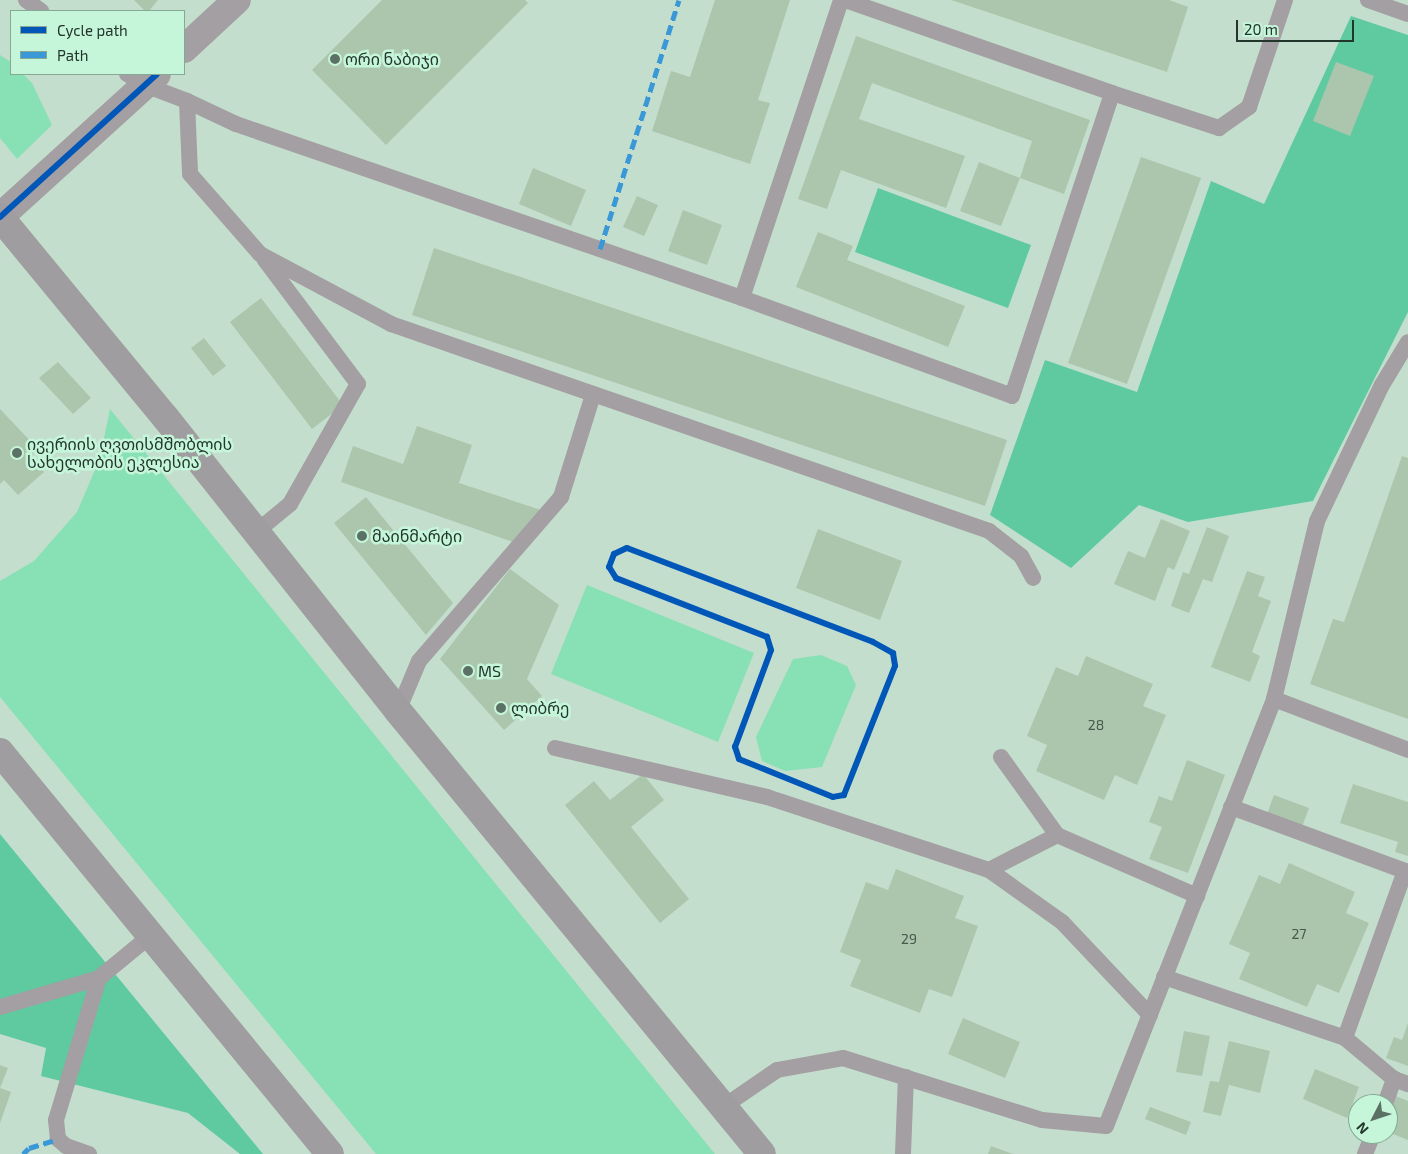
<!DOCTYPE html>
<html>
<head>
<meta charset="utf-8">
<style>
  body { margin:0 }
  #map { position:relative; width:1408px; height:1154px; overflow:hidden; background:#c4dece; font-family:"Exo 2","Noto Sans Georgian",sans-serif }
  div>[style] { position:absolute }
  .green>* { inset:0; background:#88e0b5 }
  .forest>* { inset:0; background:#5fcaa0 }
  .building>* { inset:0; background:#abc6ac }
  .service>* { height:16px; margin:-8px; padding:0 8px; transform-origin:8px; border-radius:8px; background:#a39fa2 }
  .tertiary>* { height:28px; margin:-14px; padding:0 14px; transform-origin:14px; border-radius:14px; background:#a39fa2 }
  .secondary>* { height:28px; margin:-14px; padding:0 14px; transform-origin:14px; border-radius:14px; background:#9f9d9f }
  .quiet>* { height:5px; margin-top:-2.5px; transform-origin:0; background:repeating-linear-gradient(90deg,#3b98d7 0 10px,transparent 0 15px) }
  .cycleway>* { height:6px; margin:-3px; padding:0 3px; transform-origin:3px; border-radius:3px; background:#0057b8 }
  .dots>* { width:14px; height:14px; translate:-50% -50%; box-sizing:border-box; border:2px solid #c6f6da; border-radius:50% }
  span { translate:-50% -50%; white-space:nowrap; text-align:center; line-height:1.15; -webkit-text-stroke:5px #c6f6da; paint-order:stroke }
  .number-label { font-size:14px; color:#455a4c }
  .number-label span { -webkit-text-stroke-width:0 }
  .poi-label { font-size:16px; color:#23362c }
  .left { translate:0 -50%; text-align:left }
  .legend { position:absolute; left:10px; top:10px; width:175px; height:65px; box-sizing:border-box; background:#c6f6da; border:1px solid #85a994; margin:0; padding:6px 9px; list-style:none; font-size:15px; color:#23362c }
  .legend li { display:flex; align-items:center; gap:10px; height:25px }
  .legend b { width:25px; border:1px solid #85a994 }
  .north { position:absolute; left:1348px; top:1094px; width:50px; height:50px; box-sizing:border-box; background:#c6f6da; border:1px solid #85a994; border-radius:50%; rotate:229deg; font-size:14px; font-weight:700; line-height:20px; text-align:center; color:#23362c }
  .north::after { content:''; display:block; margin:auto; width:18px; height:22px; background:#5b7165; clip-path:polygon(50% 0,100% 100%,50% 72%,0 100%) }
  .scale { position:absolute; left:1236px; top:20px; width:118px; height:22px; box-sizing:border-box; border:2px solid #23362c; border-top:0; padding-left:6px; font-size:15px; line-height:18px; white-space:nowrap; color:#23362c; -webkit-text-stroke:4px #c6f6da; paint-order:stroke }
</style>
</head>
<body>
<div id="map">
  <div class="green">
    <div style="clip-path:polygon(0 55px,11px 62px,11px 74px,23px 74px,32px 83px,52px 125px,17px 159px,0 138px)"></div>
    <div style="clip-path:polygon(110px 409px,413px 782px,715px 1154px,376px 1154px,0 697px,0 581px,34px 561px,77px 512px,100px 458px)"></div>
    <div style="clip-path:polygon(587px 585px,754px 653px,718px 742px,551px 674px)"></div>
    <div style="clip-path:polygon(821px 655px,847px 666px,856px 685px,822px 767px,785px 771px,762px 761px,756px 737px,793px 659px)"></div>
  </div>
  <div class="forest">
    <div style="clip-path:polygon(1351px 16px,1408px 35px,1408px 312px,1313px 501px,1188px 522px,1139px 505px,1071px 568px,990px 515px,1045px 360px,1137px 392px,1211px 181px,1264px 204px)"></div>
    <div style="clip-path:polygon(878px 188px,1031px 245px,1008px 308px,855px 252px)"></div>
    <div style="clip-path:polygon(0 834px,263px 1154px,240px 1154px,188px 1113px,41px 1076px,46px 1048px,0 1034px)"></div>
  </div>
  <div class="building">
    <div style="clip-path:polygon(134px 0,158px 0,149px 11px,145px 11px)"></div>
    <div style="clip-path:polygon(382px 0,525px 0,528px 3px,386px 145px,312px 70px)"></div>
    <div style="clip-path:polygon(715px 0,790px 0,758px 100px,770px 103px,750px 164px,652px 131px,671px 71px,690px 77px)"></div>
    <div style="clip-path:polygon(951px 0,1169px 0,1188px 7px,1167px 72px)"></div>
    <div style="clip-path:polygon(856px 36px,1090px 120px,1064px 194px,1020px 178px,1001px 226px,960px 211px,979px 162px,1020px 178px,1032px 141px,872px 83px,859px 119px,965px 156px,946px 208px,841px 170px,827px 209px,798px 199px)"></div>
    <div style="clip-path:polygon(1336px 62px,1374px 76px,1350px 136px,1313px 121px)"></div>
    <div style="clip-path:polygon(1141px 157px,1201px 178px,1127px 384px,1068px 363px)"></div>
    <div style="clip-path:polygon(533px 168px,586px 190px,571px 226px,519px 204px)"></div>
    <div style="clip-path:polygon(637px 196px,658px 205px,644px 236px,623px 227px)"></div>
    <div style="clip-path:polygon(683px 210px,722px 225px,707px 265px,668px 251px)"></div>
    <div style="clip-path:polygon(818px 232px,853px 246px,847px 260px,965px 306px,948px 347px,796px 287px)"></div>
    <div style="clip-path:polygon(434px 248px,1007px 440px,985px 506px,412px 315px)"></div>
    <div style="clip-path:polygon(261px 298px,343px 405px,312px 429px,230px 322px)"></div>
    <div style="clip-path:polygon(204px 338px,226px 366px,213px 376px,191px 348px)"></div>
    <div style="clip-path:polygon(58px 362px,91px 398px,73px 414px,39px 378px)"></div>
    <div style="clip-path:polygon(0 409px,38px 449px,30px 456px,44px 472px,18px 495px,4px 480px,0 484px)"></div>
    <div style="clip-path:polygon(417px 426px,472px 445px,459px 483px,541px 510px,513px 542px,341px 482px,353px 446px,403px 464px)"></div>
    <div style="clip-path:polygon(1402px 456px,1408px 458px,1408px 719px,1310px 684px,1333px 619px,1344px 622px)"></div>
    <div style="clip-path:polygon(366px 497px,453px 603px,426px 635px,334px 523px)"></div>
    <div style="clip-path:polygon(1161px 519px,1190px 531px,1174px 570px,1168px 567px,1155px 601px,1114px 584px,1128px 551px,1145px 558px)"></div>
    <div style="clip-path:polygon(1207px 527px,1229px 536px,1212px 582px,1203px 579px,1189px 613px,1171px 606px,1183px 572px,1189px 574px)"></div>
    <div style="clip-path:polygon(818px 529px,902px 561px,880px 620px,796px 588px)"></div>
    <div style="clip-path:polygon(510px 569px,559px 605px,527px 679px,542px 696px,504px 730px,440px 659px)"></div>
    <div style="clip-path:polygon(1247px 571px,1265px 577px,1258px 596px,1271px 601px,1252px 652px,1260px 656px,1250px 682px,1211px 667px)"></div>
    <div style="clip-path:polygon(1086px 656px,1153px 684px,1143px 706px,1166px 715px,1137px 785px,1115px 775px,1104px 800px,1036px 771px,1047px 745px,1027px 736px,1056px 667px,1078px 676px)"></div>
    <div style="clip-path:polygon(1187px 760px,1225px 775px,1188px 873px,1149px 859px,1162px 827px,1149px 822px,1159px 796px,1172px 801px)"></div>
    <div style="clip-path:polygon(643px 774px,664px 800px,631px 827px,689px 899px,660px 923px,565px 805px,594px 781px,610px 800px)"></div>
    <div style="clip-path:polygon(1353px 784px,1408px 802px,1408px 856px,1395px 852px,1398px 842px,1340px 823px)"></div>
    <div style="clip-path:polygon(1274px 795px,1309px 808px,1302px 827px,1267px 814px)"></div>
    <div style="clip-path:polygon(1289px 863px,1355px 892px,1346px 913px,1369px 923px,1339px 993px,1317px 984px,1307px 1007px,1239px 979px,1250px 953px,1229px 944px,1259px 875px,1280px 884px)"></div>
    <div style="clip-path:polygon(896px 869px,964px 896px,955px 918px,978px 926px,952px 997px,929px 989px,920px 1013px,850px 986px,861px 960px,840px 952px,866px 882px,888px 890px)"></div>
    <div style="clip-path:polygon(963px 1018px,1020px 1042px,1005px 1078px,948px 1054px)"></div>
    <div style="clip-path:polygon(1408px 1023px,1408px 1066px,1386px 1058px,1394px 1037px,1402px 1040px)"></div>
    <div style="clip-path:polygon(1184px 1031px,1210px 1036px,1202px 1076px,1176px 1072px)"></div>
    <div style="clip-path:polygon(1229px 1041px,1270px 1051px,1260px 1093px,1229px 1085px,1221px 1116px,1203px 1112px,1210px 1081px,1219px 1082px)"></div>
    <div style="clip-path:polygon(0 1065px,8px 1068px,0 1088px,11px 1092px,0 1123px)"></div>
    <div style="clip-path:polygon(1315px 1069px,1359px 1087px,1347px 1118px,1303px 1099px)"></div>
    <div style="clip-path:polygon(1393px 1095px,1408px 1101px,1408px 1140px,1388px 1132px,1388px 1108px)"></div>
    <div style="clip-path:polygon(1150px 1107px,1191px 1122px,1186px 1135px,1145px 1119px)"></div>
    <div style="clip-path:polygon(991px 1146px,1013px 1154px,988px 1154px)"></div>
  </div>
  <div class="service">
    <div style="left:26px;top:0;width:19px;rotate:36deg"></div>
    <div style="left:845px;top:0;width:283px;rotate:19.2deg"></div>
    <div style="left:1112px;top:93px;width:113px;rotate:18.1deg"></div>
    <div style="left:1219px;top:128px;width:37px;rotate:-35deg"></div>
    <div style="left:1249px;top:107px;width:113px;rotate:-71.4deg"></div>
    <div style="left:1368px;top:0;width:42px;rotate:19.3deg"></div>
    <div style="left:127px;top:74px;width:21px;rotate:31deg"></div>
    <div style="left:145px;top:85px;width:45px;rotate:20.9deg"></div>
    <div style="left:187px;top:101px;width:54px;rotate:25.1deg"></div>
    <div style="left:236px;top:124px;width:535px;rotate:18.98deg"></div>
    <div style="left:742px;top:298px;width:287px;rotate:19.9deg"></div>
    <div style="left:1012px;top:396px;width:319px;rotate:-71.7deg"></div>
    <div style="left:187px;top:101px;width:73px;rotate:87.6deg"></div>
    <div style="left:190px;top:174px;width:106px;rotate:48.8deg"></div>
    <div style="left:260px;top:254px;width:149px;rotate:28.1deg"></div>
    <div style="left:391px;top:324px;width:633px;rotate:19.09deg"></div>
    <div style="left:989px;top:531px;width:41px;rotate:38deg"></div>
    <div style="left:1021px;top:556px;width:25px;rotate:61deg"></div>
    <div style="left:742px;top:298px;width:314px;rotate:-71.6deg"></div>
    <div style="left:256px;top:532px;width:44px;rotate:-39.5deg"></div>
    <div style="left:290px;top:504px;width:138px;rotate:-60.5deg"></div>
    <div style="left:358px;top:384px;width:156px;rotate:-126.9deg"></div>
    <div style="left:1274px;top:699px;width:143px;rotate:20.8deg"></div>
    <div style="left:398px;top:711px;width:54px;rotate:-67.2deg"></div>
    <div style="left:419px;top:661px;width:217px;rotate:-49.1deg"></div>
    <div style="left:561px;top:497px;width:107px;rotate:-72.6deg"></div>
    <div style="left:555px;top:748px;width:218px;rotate:13deg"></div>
    <div style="left:767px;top:797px;width:234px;rotate:18.2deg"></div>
    <div style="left:989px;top:870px;width:90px;rotate:35.5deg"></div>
    <div style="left:1062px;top:922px;width:128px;rotate:46.6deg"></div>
    <div style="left:1001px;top:757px;width:96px;rotate:54.3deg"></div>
    <div style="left:1231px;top:807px;width:185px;rotate:20.2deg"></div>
    <div style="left:1405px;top:871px;width:177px;rotate:109.8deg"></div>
    <div style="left:989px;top:870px;width:76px;rotate:-27.2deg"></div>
    <div style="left:1057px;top:835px;width:153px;rotate:23.5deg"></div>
    <div style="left:1164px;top:977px;width:191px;rotate:18.6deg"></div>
    <div style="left:1345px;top:1038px;width:64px;rotate:39.9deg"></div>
    <div style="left:1394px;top:1079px;width:15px;rotate:20deg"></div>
    <div style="left:0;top:1007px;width:103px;rotate:-16.3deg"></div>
    <div style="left:1385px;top:1104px;width:27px;rotate:-70deg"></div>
    <div style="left:723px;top:1107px;width:65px;rotate:-34.4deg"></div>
    <div style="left:777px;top:1070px;width:67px;rotate:-10.3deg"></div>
    <div style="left:843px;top:1058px;width:208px;rotate:17.3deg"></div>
    <div style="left:1042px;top:1120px;width:64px;rotate:5.4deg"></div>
    <div style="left:1106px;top:1126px;width:459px;rotate:-68.5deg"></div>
    <div style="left:1274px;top:699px;width:183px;rotate:-76.4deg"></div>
    <div style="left:1317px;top:521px;width:151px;rotate:-64.5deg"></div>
    <div style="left:1382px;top:385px;width:50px;rotate:-58.8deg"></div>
    <div style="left:89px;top:1154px;width:24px;rotate:-161deg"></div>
    <div style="left:66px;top:1146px;width:11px;rotate:-139deg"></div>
    <div style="left:58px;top:1139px;width:19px;rotate:-96deg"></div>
    <div style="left:56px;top:1120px;width:148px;rotate:-73.2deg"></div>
    <div style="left:99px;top:978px;width:66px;rotate:-39.5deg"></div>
    <div style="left:903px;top:1154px;width:77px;rotate:-87.8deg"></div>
    <div style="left:1365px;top:1154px;width:22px;rotate:-68deg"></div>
  </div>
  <div class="tertiary">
    <div style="left:184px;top:49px;width:72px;rotate:-42.8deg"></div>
    <div style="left:0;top:217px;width:212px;rotate:-42.3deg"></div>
  </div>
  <div class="secondary">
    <div style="left:0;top:217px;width:259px;rotate:50.5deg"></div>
    <div style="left:165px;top:417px;width:375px;rotate:51.6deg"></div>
    <div style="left:398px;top:711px;width:573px;rotate:50.59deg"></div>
    <div style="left:0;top:752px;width:520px;rotate:50.62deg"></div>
  </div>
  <div class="quiet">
    <div style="left:600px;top:249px;width:261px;rotate:-72.4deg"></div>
    <div style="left:23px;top:1154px;width:8px;rotate:-45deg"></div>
    <div style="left:29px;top:1148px;width:30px;rotate:-17deg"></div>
  </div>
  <div class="cycleway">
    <div style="left:0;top:217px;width:212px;rotate:-42.3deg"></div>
    <div style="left:627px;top:548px;width:263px;rotate:20.9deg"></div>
    <div style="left:873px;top:642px;width:23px;rotate:29deg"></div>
    <div style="left:893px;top:653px;width:13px;rotate:81deg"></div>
    <div style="left:895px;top:666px;width:139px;rotate:111.6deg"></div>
    <div style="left:844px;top:795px;width:11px;rotate:170deg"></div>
    <div style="left:833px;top:797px;width:101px;rotate:-158deg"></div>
    <div style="left:739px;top:759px;width:13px;rotate:-108deg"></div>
    <div style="left:735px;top:747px;width:103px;rotate:-69.6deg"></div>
    <div style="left:771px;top:650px;width:14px;rotate:-107deg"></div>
    <div style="left:767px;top:637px;width:162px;rotate:-158.7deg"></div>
    <div style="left:616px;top:578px;width:13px;rotate:-122deg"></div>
    <div style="left:609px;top:567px;width:14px;rotate:-69deg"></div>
    <div style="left:614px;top:554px;width:14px;rotate:-25deg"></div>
  </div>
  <div class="dots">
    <div style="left:335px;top:59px;background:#5b7165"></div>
    <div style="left:17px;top:453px;background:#5b7165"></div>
    <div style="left:362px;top:536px;background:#5b7165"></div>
    <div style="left:468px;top:671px;background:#5b7165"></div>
    <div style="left:501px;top:708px;background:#5b7165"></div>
  </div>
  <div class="number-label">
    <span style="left:1096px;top:725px">28</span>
    <span style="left:1299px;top:934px">27</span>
    <span style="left:909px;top:939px">29</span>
  </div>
  <div class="poi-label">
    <span class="left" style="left:345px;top:59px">ორი ნაბიჯი</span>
    <span class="left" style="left:27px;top:453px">ივერიის ღვთისმშობლის<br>სახელობის ეკლესია</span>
    <span class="left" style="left:372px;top:536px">მაინმარტი</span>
    <span class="left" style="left:478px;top:671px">MS</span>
    <span class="left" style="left:511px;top:708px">ლიბრე</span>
  </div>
  <ul class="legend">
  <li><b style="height:6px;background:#0057b8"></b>Cycle path</li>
  <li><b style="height:6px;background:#3b98d7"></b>Path</li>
  </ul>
  <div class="north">N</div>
  <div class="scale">20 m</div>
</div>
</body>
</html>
